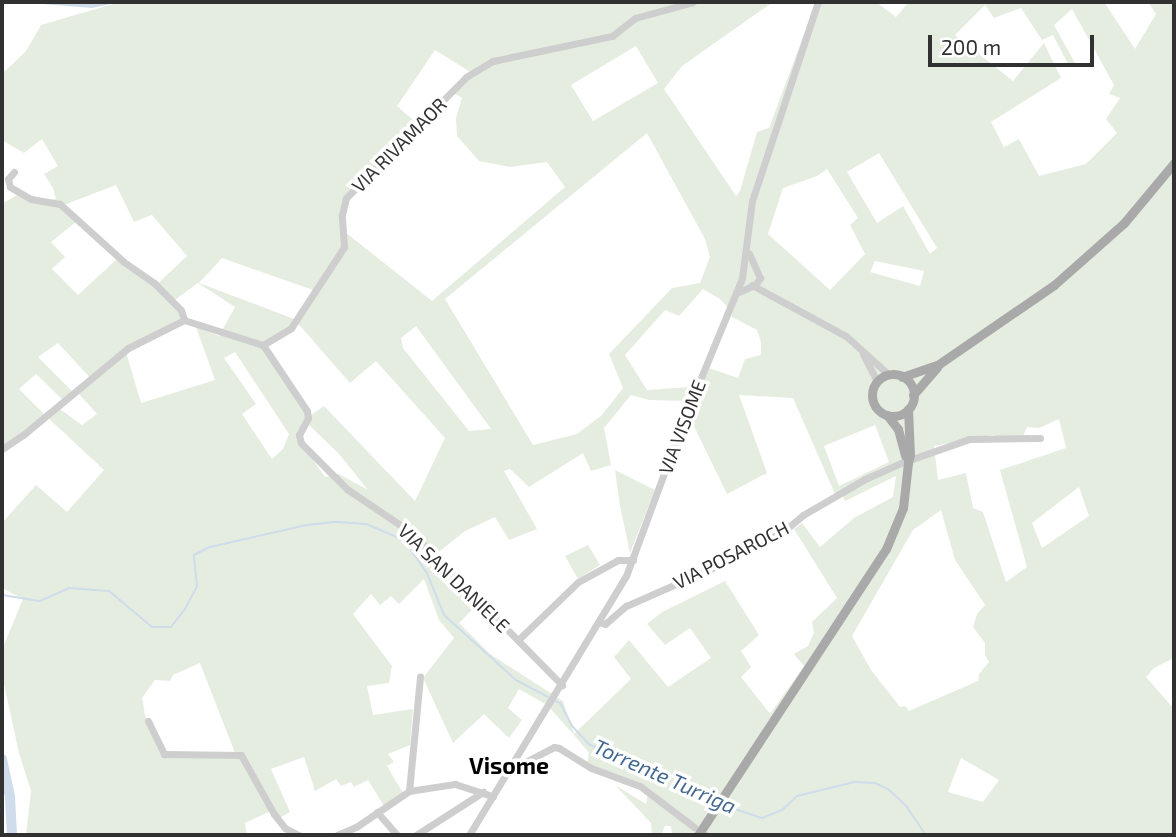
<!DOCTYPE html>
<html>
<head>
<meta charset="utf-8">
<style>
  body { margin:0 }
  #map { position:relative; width:1176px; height:837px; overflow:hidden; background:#fff; font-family:"Exo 2",sans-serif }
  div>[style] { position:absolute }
  .green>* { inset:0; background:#e5ede0 }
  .water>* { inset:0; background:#cedceb }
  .stream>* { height:2px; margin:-1px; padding:0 1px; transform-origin:1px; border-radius:1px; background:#cedceb }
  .river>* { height:10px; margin:-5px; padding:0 5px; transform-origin:5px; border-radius:5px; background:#cedceb }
  .minor>* { height:7px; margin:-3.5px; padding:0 3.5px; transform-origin:3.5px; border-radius:3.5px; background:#cecece }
  .major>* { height:9px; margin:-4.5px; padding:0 4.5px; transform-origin:4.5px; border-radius:4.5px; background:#a9a9a9 }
  .major>.ring { margin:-4.5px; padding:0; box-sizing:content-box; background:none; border:9px solid #a9a9a9; border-radius:50% }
  .major-bridge>* { height:9px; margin:-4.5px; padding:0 4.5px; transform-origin:4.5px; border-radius:4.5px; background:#a9a9a9 }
  span { translate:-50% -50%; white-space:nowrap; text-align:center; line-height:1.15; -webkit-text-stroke:7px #fff; paint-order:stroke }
  .street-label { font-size:19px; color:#313131 }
  .water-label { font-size:21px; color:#426890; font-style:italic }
  .quarter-label { font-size:23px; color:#000; font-weight:700 }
  .frame { position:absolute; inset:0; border:4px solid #313131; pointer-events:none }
  .scale { position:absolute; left:928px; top:35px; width:166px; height:32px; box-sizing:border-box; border:4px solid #313131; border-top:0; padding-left:9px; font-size:21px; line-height:24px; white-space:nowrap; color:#313131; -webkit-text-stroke:5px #fff; paint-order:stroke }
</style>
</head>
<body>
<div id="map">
  <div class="green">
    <div style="clip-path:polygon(evenodd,120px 2px,773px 2px,682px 66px,664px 89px,736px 196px,740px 191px,757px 132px,769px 128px,816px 2px,876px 2px,896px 17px,909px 2px,1104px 2px,1135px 49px,1156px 14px,1148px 2px,1174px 2px,1174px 658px,1154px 668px,1146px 677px,1174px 709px,1174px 835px,672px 835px,671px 826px,665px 826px,661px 835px,652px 835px,651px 823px,615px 785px,646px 804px,648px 793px,587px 765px,589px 753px,574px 735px,547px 705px,519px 689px,508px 708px,522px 720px,509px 738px,484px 714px,453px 743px,423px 678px,454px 638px,439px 620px,424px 579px,399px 604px,391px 596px,380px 605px,371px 594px,353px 614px,392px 666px,389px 683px,367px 686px,373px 715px,413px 709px,410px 745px,388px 754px,394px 762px,387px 766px,403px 793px,384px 806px,368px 780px,354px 787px,351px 782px,341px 786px,336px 779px,315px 791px,304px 757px,271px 769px,290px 812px,276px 820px,271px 811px,245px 823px,247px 835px,26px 835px,31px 791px,19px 753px,4px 684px,4px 645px,23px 599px,2px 588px,2px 523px,36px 485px,67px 512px,104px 470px,46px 416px,2px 449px,2px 204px,17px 195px,36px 203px,56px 199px,53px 188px,44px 174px,58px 166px,42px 139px,24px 153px,2px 140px,2px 74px,26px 51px,41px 25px,120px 2px,985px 5px,994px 18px,1021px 8px,1042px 40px,1053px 35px,1069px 66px,1075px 63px,1054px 25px,1072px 9px,1114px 85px,1109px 94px,1120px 98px,1106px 119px,1117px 133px,1086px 164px,1039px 176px,1019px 139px,1004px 147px,991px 122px,1061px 78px,1044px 43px,1013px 81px,955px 35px,985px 5px,120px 2px,636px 46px,658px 83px,593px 121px,571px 85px,636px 46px,120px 2px,435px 50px,472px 73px,452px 92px,462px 98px,456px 118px,457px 136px,479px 161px,510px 167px,547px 162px,565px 187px,432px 301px,345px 232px,346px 198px,419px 125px,397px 106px,435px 50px,120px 2px,647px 133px,705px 239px,710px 257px,700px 283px,672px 288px,609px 354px,623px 388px,602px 415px,577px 434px,533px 445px,445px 299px,647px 133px,120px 2px,879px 153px,937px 248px,930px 254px,903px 206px,877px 223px,847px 172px,879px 153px,120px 2px,827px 169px,858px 218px,850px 225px,865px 254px,830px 290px,768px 234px,783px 188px,817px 176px,827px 169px,120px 2px,116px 185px,134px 222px,152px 215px,187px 256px,154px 287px,117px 259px,78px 295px,52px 269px,65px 257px,51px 242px,76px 222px,61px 206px,116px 185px,120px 2px,222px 258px,313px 290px,294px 319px,199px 283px,222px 258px,120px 2px,875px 261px,924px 271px,920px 286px,870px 272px,875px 261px,120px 2px,198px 283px,235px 307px,219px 336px,196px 327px,215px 380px,141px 403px,126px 352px,181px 318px,175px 300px,198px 283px,120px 2px,703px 289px,720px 299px,730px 310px,732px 317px,757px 330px,761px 342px,761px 355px,745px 359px,738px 378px,709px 368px,689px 416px,727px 494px,767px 473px,739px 395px,793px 398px,835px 494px,840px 491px,845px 501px,896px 476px,893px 497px,854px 518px,820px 547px,802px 523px,794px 529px,837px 598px,812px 622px,814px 633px,808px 646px,794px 654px,804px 666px,770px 714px,741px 677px,751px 667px,741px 651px,759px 635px,725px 581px,662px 612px,647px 624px,665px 645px,690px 628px,711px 658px,668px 687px,629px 640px,614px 657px,631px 679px,574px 734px,563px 701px,490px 654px,459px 623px,477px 605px,431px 558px,465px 531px,495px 517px,509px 540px,537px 529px,504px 471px,510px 469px,529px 487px,583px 453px,591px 471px,611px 465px,604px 428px,631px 395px,649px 400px,688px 401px,696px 381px,691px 387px,647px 390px,625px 355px,665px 310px,679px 316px,703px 289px,120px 2px,295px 320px,350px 383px,376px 361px,445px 438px,415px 501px,324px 406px,311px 415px,263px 347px,289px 332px,295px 320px,120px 2px,416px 326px,491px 429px,469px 431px,403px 348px,401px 338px,416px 326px,120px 2px,58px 343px,93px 381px,79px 394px,97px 414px,82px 425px,57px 407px,46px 416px,19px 389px,36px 374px,64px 401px,74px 393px,38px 357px,58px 343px,120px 2px,235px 352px,289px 434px,283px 449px,272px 459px,242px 414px,256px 404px,224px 358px,235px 352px,120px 2px,1059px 419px,1066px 448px,1000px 470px,1027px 567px,1006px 582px,983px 512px,973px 508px,966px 473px,938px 480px,934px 446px,992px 435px,1021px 441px,1027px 427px,1039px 428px,1059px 419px,120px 2px,308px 424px,339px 454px,368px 490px,339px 474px,325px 477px,297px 437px,308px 424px,120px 2px,875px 425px,889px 462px,839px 486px,824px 446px,875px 425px,120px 2px,1079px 487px,1089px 516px,1042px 548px,1032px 523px,1079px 487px,120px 2px,941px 510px,955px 560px,985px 605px,977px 614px,973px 627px,985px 643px,985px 655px,989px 662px,979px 674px,978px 681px,909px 711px,905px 706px,900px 707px,871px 670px,852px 636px,913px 530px,941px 510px,120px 2px,200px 663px,235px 753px,164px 754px,145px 715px,142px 698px,155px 680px,170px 681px,173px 675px,200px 663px,120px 2px,961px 758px,999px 780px,983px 802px,948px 792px,961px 758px)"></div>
    <div style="clip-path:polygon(615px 470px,655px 490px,630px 553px,620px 506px)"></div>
    <div style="clip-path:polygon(588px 545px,600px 565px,578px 579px,565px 556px)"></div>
  </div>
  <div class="water">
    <div style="clip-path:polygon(19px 2px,120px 2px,92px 8px)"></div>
  </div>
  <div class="stream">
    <div style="left:2px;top:595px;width:38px;rotate:9deg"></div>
    <div style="left:40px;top:601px;width:32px;rotate:-24deg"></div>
    <div style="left:69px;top:588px;width:40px;rotate:4.3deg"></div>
    <div style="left:109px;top:591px;width:56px;rotate:39.9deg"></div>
    <div style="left:152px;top:627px;width:19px"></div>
    <div style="left:171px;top:627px;width:23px;rotate:-52deg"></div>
    <div style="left:185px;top:609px;width:26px;rotate:-62deg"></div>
    <div style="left:197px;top:586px;width:31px;rotate:-96deg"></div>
    <div style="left:194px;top:555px;width:18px;rotate:-27deg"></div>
    <div style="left:210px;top:547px;width:99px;rotate:-12.8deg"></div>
    <div style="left:307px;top:525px;width:30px;rotate:-6deg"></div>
    <div style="left:337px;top:522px;width:29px;rotate:4deg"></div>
    <div style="left:366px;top:524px;width:41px;rotate:22.8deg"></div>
    <div style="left:404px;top:540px;width:40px;rotate:55.1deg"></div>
    <div style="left:427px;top:573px;width:45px;rotate:68deg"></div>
    <div style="left:444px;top:615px;width:97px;rotate:42.1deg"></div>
    <div style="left:516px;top:680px;width:36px;rotate:28deg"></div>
    <div style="left:553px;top:700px;width:8px;rotate:23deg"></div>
    <div style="left:560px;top:703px;width:26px;rotate:62deg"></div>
    <div style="left:572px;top:726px;width:26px;rotate:47deg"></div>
    <div style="left:590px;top:745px;width:92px;rotate:20.4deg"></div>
    <div style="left:676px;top:777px;width:46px;rotate:32.7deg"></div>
    <div style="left:723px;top:805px;width:41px;rotate:18.4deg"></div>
    <div style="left:762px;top:818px;width:22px;rotate:-22deg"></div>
    <div style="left:782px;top:810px;width:21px;rotate:-43deg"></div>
    <div style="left:797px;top:796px;width:59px;rotate:-13.8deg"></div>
    <div style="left:854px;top:782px;width:21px;rotate:3deg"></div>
    <div style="left:875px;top:783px;width:14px;rotate:25deg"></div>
    <div style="left:888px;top:789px;width:26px;rotate:43deg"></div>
    <div style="left:907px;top:807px;width:34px;rotate:56deg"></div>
  </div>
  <div class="river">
    <div style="left:2px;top:759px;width:39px;rotate:78deg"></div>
    <div style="left:10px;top:797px;width:38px;rotate:87deg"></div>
  </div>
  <div class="minor">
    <div style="left:14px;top:172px;width:9px;rotate:131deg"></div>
    <div style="left:8px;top:179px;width:8px;rotate:76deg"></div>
    <div style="left:10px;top:187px;width:24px;rotate:30deg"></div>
    <div style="left:31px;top:199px;width:29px;rotate:10deg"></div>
    <div style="left:60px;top:204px;width:86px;rotate:42.2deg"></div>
    <div style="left:124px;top:262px;width:37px;rotate:35deg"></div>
    <div style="left:154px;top:283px;width:38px;rotate:45deg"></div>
    <div style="left:181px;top:310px;width:10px;rotate:73deg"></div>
    <div style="left:752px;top:285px;width:107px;rotate:28.5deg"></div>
    <div style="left:846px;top:336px;width:58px;rotate:42.2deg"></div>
    <div style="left:736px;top:293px;width:21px;rotate:-23deg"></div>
    <div style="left:755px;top:285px;width:9px;rotate:-54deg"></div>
    <div style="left:760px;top:278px;width:27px;rotate:-114deg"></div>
    <div style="left:263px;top:345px;width:79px;rotate:56.3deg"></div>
    <div style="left:307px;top:411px;width:7px;rotate:82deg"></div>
    <div style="left:308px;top:418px;width:19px;rotate:118deg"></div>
    <div style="left:299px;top:435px;width:8px;rotate:76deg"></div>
    <div style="left:301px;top:443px;width:65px;rotate:45deg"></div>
    <div style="left:347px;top:489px;width:78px;rotate:34.1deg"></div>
    <div style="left:412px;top:533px;width:214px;rotate:45.4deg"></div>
    <div style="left:863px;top:354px;width:31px;rotate:63deg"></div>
    <div style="left:2px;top:449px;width:25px;rotate:-34deg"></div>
    <div style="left:23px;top:435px;width:136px;rotate:-39.6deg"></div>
    <div style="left:128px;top:348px;width:63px;rotate:-26.6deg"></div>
    <div style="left:184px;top:320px;width:83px;rotate:17.6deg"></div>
    <div style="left:263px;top:345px;width:33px;rotate:-31deg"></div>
    <div style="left:291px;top:328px;width:97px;rotate:-56.8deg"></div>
    <div style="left:344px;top:247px;width:32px;rotate:-94deg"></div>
    <div style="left:342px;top:215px;width:17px;rotate:-77deg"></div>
    <div style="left:346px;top:198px;width:170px;rotate:-45.2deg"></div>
    <div style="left:466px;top:77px;width:31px;rotate:-31deg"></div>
    <div style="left:493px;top:61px;width:122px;rotate:-11.9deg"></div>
    <div style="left:612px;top:36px;width:29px;rotate:-38deg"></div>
    <div style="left:635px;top:18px;width:60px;rotate:-15.4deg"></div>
    <div style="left:599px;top:622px;width:6px;rotate:18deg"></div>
    <div style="left:605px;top:624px;width:28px;rotate:-41deg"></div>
    <div style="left:626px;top:606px;width:102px;rotate:-23.8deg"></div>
    <div style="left:719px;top:565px;width:73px;rotate:-27.6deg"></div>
    <div style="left:784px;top:531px;width:25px;rotate:-40deg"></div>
    <div style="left:803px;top:515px;width:72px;rotate:-30.1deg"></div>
    <div style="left:865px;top:479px;width:39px;rotate:-24deg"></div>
    <div style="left:901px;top:463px;width:72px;rotate:-19.4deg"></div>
    <div style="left:969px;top:439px;width:71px;rotate:-0.8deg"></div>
    <div style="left:518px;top:640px;width:83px;rotate:-44deg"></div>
    <div style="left:578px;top:582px;width:46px;rotate:-28.8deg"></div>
    <div style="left:618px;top:560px;width:15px"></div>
    <div style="left:148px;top:721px;width:37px;rotate:64deg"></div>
    <div style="left:164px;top:754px;width:77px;rotate:0.7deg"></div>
    <div style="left:241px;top:755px;width:68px;rotate:60.8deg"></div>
    <div style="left:274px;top:814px;width:18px;rotate:52deg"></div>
    <div style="left:285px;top:828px;width:16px;rotate:27deg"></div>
    <div style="left:510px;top:770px;width:50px;rotate:-27.6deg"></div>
    <div style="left:554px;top:747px;width:5px;rotate:11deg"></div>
    <div style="left:559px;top:748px;width:38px;rotate:32deg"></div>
    <div style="left:591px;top:768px;width:52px;rotate:20.2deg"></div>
    <div style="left:640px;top:786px;width:68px;rotate:37.2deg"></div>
    <div style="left:409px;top:791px;width:115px;rotate:-84.5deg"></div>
    <div style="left:377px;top:812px;width:30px;rotate:49deg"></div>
    <div style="left:337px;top:835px;width:21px;rotate:-23deg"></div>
    <div style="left:356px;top:827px;width:64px;rotate:-34.2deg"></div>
    <div style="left:409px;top:791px;width:47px;rotate:-8.7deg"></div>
    <div style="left:455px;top:784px;width:40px;rotate:18deg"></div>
    <div style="left:416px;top:835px;width:80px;rotate:-32.7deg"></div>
    <div style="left:469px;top:835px;width:303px;rotate:-58.8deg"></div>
    <div style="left:626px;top:576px;width:173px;rotate:-69.7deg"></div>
    <div style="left:686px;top:414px;width:147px;rotate:-67.6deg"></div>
    <div style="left:742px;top:278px;width:78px;rotate:-82.6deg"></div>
    <div style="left:752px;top:201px;width:210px;rotate:-71.7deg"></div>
    <div style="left:705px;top:835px;width:1px"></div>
  </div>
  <div class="major">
    <div class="ring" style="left:872px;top:374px;width:33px;height:33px"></div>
    <div style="left:902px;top:377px;width:39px;rotate:-19deg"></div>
    <div style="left:939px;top:364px;width:140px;rotate:-34.5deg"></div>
    <div style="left:1054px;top:285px;width:94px;rotate:-41.5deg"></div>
    <div style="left:1124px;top:223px;width:78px;rotate:-50.2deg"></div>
    <div style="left:913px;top:395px;width:37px;rotate:-49deg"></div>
    <div style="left:908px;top:409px;width:46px;rotate:87.5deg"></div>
    <div style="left:887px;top:415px;width:18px;rotate:52deg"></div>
    <div style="left:898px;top:429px;width:28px;rotate:75deg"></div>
    <div style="left:698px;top:835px;width:342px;rotate:-56.7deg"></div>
    <div style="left:886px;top:549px;width:44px;rotate:-67.5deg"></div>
    <div style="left:903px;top:508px;width:45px;rotate:-83.7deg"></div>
  </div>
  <div class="major-bridge">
    <div style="left:908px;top:463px;width:8px;rotate:-76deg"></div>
  </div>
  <div class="street-label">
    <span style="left:399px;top:145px;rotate:-45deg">VIA RIVAMAOR</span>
    <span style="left:682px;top:427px;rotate:-69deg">VIA VISOME</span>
    <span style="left:731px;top:555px;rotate:-27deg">VIA POSAROCH</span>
    <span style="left:454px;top:578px;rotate:44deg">VIA SAN DANIELE</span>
  </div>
  <div class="water-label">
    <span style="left:665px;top:776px;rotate:24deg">Torrente Turriga</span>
  </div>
  <div class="quarter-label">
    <span style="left:509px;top:765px">Visome</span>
  </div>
  <div class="frame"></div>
  <div class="scale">200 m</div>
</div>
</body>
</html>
